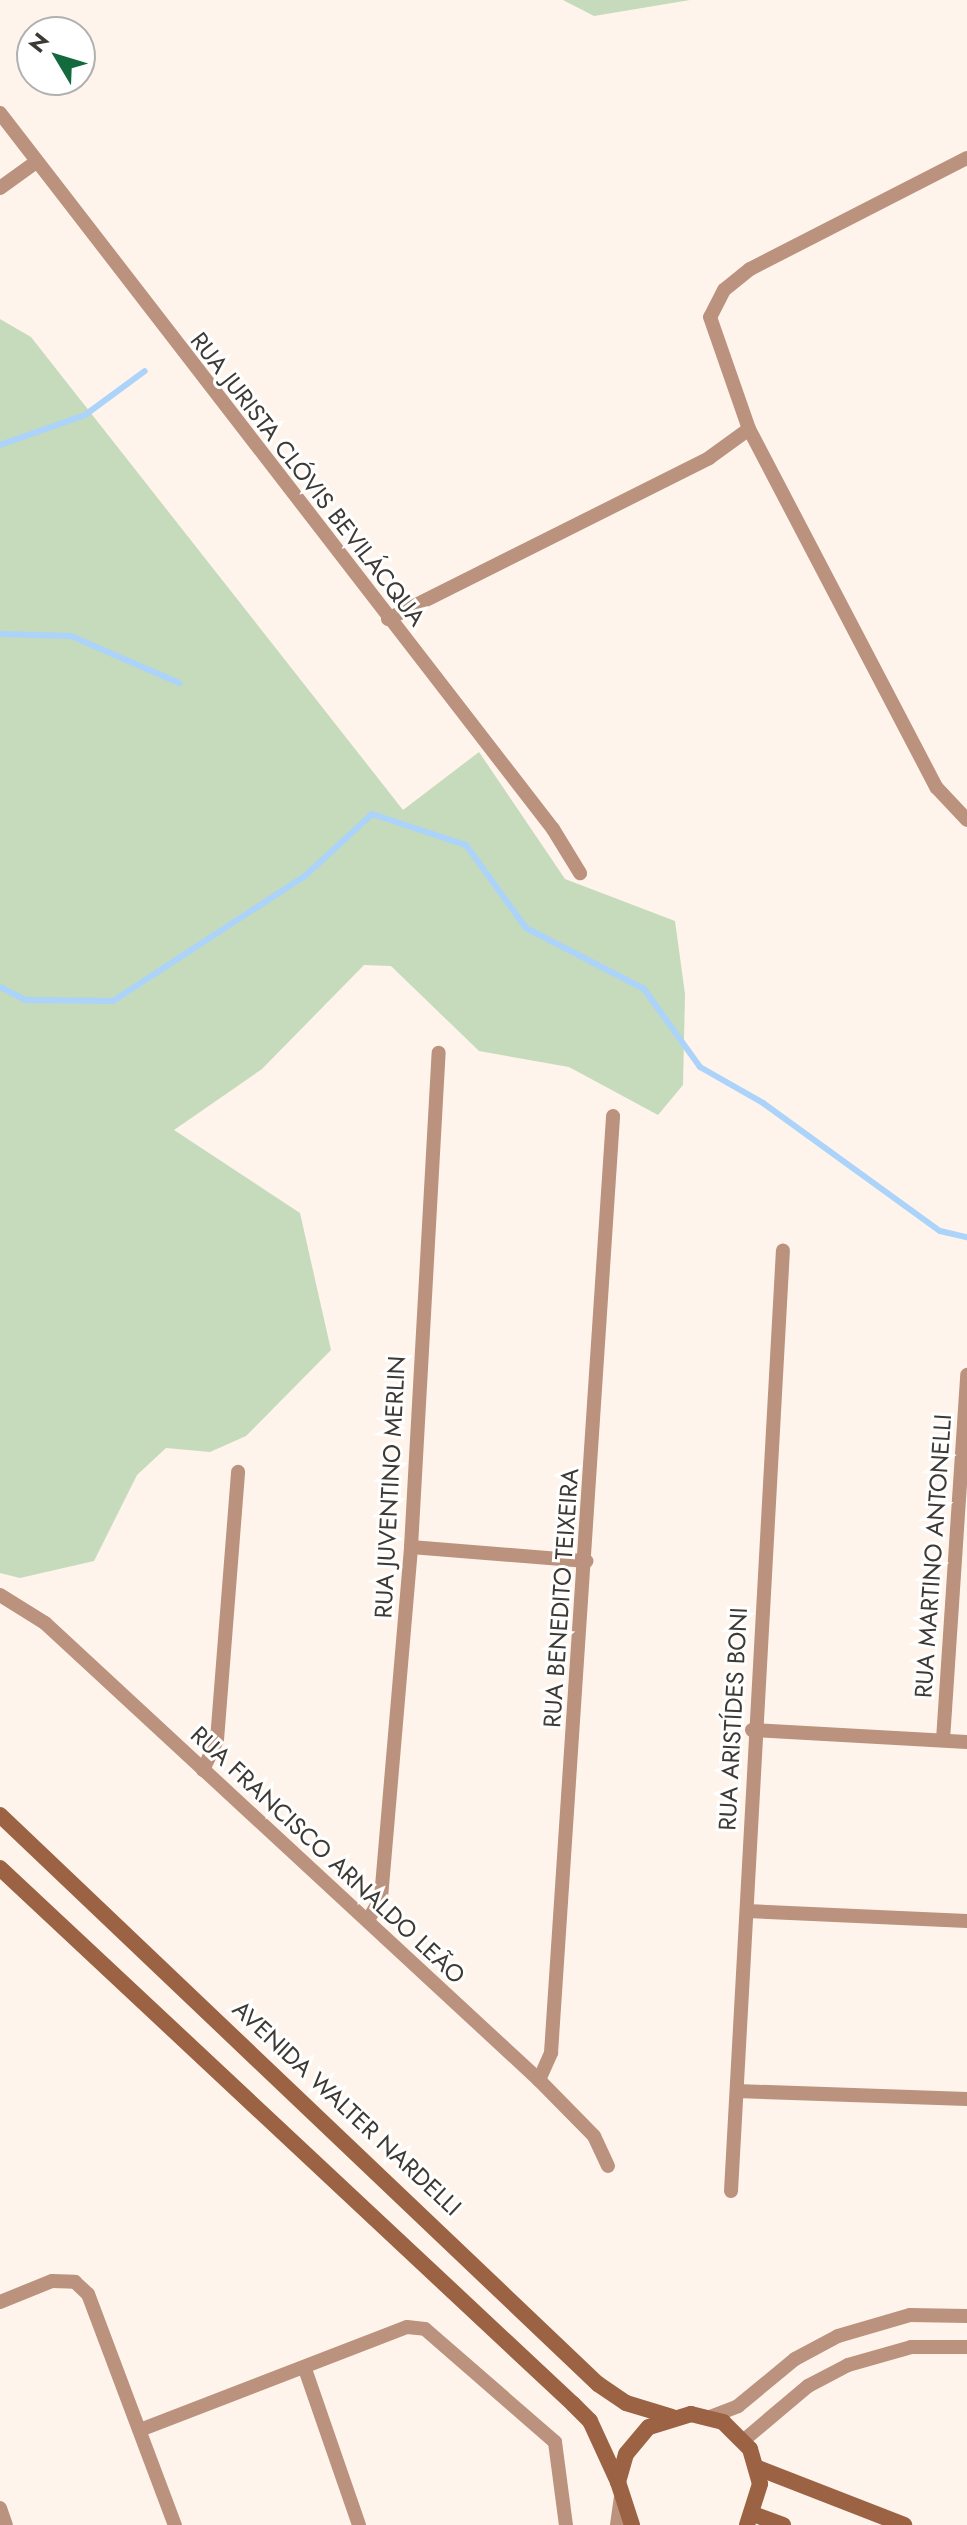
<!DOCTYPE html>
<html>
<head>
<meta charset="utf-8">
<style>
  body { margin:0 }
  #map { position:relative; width:967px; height:2525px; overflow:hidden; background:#fef4eb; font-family:Jost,sans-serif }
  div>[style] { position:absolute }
  .green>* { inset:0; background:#c5dbbc }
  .stream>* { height:6px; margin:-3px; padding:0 3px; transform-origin:3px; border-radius:3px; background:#acd3fa }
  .street>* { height:14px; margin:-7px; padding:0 7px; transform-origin:7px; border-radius:7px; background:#bb927d }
  .secondary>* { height:16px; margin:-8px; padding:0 8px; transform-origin:8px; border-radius:8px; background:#9b6243 }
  span { translate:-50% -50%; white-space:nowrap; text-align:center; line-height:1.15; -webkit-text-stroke:6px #fff; paint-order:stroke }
  .street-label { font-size:24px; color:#3d3934 }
  .north { position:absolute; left:16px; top:16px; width:80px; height:80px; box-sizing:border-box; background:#fff; border:2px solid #b1b0ae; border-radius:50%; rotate:308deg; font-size:22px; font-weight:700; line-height:32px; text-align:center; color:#3d3934 }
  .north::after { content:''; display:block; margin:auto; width:28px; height:36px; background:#136a3d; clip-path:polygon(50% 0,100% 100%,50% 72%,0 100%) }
</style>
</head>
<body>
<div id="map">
  <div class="green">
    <div style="clip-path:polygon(563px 0,690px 0,594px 16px)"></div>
    <div style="clip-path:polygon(0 319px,31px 337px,403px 810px,479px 752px,565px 879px,675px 921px,685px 994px,683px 1085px,658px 1115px,569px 1067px,479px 1051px,391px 966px,364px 965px,262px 1069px,174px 1130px,300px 1213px,331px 1350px,246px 1436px,210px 1452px,166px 1448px,137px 1475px,94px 1561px,20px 1578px,0 1573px)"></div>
  </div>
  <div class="stream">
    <div style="left:0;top:445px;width:90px;rotate:-19.4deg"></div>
    <div style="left:85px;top:415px;width:74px;rotate:-36.3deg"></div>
    <div style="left:0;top:634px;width:71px;rotate:1.6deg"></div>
    <div style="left:71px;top:636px;width:118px;rotate:23.5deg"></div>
    <div style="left:0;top:987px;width:28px;rotate:27deg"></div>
    <div style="left:25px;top:1000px;width:88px;rotate:0.7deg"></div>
    <div style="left:113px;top:1001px;width:230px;rotate:-33.1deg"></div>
    <div style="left:306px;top:875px;width:90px;rotate:-42.7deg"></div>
    <div style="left:372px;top:814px;width:99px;rotate:18.3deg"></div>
    <div style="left:466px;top:845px;width:102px;rotate:54.1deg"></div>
    <div style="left:526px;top:928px;width:133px;rotate:27.3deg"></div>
    <div style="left:644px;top:989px;width:96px;rotate:54.3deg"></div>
    <div style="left:700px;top:1067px;width:73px;rotate:29.7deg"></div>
    <div style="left:763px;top:1103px;width:218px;rotate:35.9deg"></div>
    <div style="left:940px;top:1231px;width:28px;rotate:13deg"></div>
  </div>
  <div class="street">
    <div style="left:0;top:113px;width:905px;rotate:52.32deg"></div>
    <div style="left:553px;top:829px;width:52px;rotate:58.5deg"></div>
    <div style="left:967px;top:158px;width:244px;rotate:152.9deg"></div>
    <div style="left:750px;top:269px;width:33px;rotate:141deg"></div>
    <div style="left:724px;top:290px;width:30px;rotate:117deg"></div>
    <div style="left:710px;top:317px;width:119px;rotate:70.8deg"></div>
    <div style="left:749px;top:429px;width:405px;rotate:62.4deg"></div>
    <div style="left:937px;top:788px;width:44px;rotate:46.8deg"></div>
    <div style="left:0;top:188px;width:44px;rotate:-35.8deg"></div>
    <div style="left:388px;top:619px;width:359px;rotate:-26.6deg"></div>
    <div style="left:709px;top:458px;width:49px;rotate:-35.9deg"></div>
    <div style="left:411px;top:1547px;width:176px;rotate:4.6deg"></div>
    <div style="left:0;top:1595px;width:53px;rotate:31.9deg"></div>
    <div style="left:45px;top:1623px;width:673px;rotate:42.77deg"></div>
    <div style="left:539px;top:2080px;width:78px;rotate:45.5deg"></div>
    <div style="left:594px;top:2136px;width:33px;rotate:65deg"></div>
    <div style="left:752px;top:1730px;width:215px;rotate:3.2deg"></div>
    <div style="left:943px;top:1740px;width:366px;rotate:-86.2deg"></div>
    <div style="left:203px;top:1770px;width:33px;rotate:-65deg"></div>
    <div style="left:217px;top:1740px;width:269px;rotate:-85.5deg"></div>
    <div style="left:747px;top:1911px;width:220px;rotate:2.6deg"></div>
    <div style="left:368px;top:1920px;width:26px;rotate:-59deg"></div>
    <div style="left:381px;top:1898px;width:352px;rotate:-85.1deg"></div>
    <div style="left:411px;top:1547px;width:495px;rotate:-86.8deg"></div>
    <div style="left:539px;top:2080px;width:30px;rotate:-66deg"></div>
    <div style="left:551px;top:2053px;width:939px;rotate:-86.21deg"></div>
    <div style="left:737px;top:2091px;width:230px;rotate:2deg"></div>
    <div style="left:731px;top:2191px;width:942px;rotate:-86.84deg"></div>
    <div style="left:0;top:2302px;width:56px;rotate:-22deg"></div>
    <div style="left:52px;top:2281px;width:23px;rotate:2deg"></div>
    <div style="left:75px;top:2282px;width:18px;rotate:43deg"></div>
    <div style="left:88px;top:2294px;width:247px;rotate:69.4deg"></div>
    <div style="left:305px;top:2369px;width:165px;rotate:70.9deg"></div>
    <div style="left:710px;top:2417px;width:30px;rotate:-21deg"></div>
    <div style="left:738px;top:2406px;width:74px;rotate:-39.5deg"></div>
    <div style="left:795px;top:2359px;width:49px;rotate:-28.1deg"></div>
    <div style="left:838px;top:2336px;width:75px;rotate:-16.3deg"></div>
    <div style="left:910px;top:2315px;width:57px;rotate:1deg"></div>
    <div style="left:140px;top:2430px;width:286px;rotate:-21.1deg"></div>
    <div style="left:407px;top:2327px;width:18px;rotate:6deg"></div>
    <div style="left:425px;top:2329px;width:172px;rotate:41deg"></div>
    <div style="left:555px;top:2442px;width:84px;rotate:82.5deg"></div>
    <div style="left:744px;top:2440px;width:84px;rotate:-40.2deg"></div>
    <div style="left:808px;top:2386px;width:45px;rotate:-27.7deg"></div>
    <div style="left:848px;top:2365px;width:66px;rotate:-15.9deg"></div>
    <div style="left:911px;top:2347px;width:56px"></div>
    <div style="left:0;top:2508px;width:18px;rotate:71deg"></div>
    <div style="left:617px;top:2525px;width:27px;rotate:-82deg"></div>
  </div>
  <div class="secondary">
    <div style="left:0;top:1815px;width:825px;rotate:43.58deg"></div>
    <div style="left:598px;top:2384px;width:34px;rotate:34deg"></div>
    <div style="left:626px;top:2403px;width:48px;rotate:16.9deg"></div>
    <div style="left:0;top:1868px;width:785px;rotate:43.09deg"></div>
    <div style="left:573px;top:2404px;width:24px;rotate:45deg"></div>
    <div style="left:590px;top:2421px;width:67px;rotate:65.3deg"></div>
    <div style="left:758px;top:2468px;width:157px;rotate:21.3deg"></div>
    <div style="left:753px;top:2514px;width:32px;rotate:20deg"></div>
    <div style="left:632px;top:2525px;width:45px;rotate:-108deg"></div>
    <div style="left:618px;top:2482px;width:29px;rotate:-74deg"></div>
    <div style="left:626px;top:2454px;width:35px;rotate:-50deg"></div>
    <div style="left:649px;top:2427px;width:44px;rotate:-17.2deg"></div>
    <div style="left:691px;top:2414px;width:33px;rotate:14deg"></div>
    <div style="left:723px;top:2422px;width:38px;rotate:45deg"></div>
    <div style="left:750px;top:2449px;width:36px;rotate:74deg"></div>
    <div style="left:760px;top:2484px;width:43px;rotate:107.6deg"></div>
  </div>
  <div class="street-label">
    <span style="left:308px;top:479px;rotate:52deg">RUA JURISTA CLÓVIS BEVILÁCQUA</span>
    <span style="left:390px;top:1487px;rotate:-87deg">RUA JUVENTINO MERLIN</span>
    <span style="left:933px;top:1556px;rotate:-86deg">RUA MARTINO ANTONELLI</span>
    <span style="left:561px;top:1598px;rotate:-86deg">RUA BENEDITO TEIXEIRA</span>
    <span style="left:733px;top:1719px;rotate:-87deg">RUA ARISTÍDES BONI</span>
    <span style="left:328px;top:1855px;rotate:43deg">RUA FRANCISCO ARNALDO LEÃO</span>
    <span style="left:347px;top:2108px;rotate:43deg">AVENIDA WALTER NARDELLI</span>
  </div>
  <div class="north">N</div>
</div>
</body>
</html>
